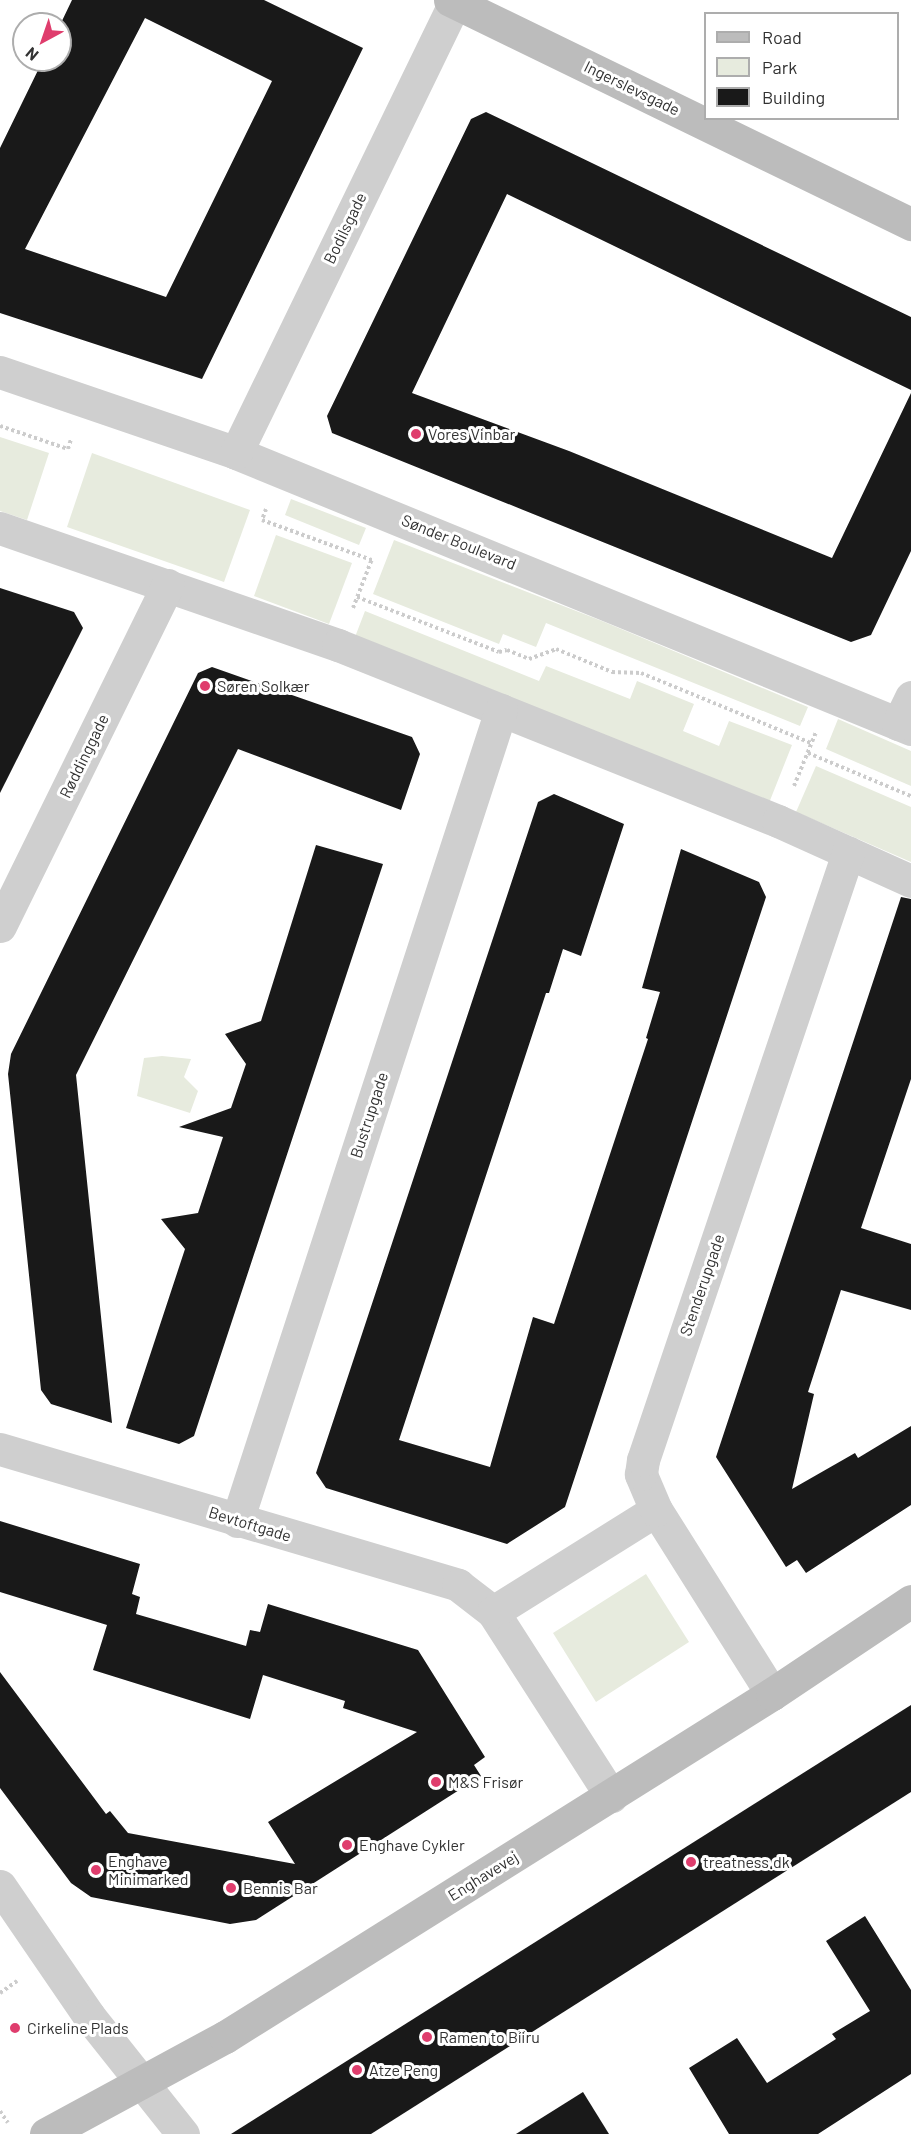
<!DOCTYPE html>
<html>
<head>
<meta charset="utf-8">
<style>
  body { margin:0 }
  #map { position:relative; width:911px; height:2134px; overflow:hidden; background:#fff; font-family:Barlow,sans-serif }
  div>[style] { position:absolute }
  .green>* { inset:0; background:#e7ebde }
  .building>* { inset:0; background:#191919 }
  .path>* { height:4px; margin-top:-2px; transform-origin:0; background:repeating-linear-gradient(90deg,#ccc 0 3px,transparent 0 6px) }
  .street>* { height:33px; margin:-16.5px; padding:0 16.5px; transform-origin:16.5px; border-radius:16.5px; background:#cfcfcf }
  .secondary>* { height:33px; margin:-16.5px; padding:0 16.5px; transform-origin:16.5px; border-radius:16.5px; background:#bcbcbc }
  .dots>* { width:16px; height:16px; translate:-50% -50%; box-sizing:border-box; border:3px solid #fff; border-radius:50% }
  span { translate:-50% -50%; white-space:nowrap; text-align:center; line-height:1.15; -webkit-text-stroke:6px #fff; paint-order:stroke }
  .street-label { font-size:16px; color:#323232 }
  .poi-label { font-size:16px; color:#323232 }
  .left { translate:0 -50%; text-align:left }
  .legend { position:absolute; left:704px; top:12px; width:195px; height:108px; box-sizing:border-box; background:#fff; border:2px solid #adadad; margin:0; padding:8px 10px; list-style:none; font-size:18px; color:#323232 }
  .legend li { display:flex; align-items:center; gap:12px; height:30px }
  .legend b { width:30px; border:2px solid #adadad }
  .north { position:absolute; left:12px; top:12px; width:60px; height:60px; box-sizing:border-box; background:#fff; border:2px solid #adadad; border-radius:50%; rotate:220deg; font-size:16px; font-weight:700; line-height:24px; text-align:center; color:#323232 }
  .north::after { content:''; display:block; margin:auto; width:21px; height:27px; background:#df3d6d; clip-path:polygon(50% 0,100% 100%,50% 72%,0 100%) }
</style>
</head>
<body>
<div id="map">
  <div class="green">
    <div style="clip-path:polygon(0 437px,49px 453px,27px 520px,0 511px)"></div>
    <div style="clip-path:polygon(92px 453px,250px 510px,224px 582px,67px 527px)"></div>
    <div style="clip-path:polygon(291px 499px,366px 528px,359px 545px,285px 515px)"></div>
    <div style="clip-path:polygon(276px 535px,352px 563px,329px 624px,254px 596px)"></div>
    <div style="clip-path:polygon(394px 540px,602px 621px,808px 707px,800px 726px,546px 623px,536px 647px,503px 634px,499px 644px,373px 594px)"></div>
    <div style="clip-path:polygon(365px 611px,539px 681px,546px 666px,630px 699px,637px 681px,694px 704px,683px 731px,719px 746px,729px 721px,792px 745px,769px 803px,355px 637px)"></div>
    <div style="clip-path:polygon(838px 719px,911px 751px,911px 786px,826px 749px)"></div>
    <div style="clip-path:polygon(816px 766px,911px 807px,911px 862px,796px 812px)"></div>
    <div style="clip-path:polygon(162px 1056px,191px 1059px,184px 1077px,198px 1091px,190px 1113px,137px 1096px,144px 1058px)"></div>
    <div style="clip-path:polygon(646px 1574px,689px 1642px,596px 1702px,553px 1633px)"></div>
  </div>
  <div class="building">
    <div style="clip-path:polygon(evenodd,72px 0,264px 0,363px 48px,202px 379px,0 313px,0 148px,43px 60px,60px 60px,60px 25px,72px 0,145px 18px,272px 81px,166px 297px,25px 249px,145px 18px)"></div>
    <div style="clip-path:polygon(486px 112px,911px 317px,911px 390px,507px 194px,412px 393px,569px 451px,832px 558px,911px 393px,911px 551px,871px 635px,851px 642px,332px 433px,327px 416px,471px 119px)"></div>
    <div style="clip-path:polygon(0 588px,74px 612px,83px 628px,0 793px)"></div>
    <div style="clip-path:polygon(212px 667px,412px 737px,420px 754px,401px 810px,238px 749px,76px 1075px,112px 1423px,51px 1404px,41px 1390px,8px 1074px,11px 1054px,198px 673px)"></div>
    <div style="clip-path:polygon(554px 794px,624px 824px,581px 956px,563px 949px,549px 993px,546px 993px,399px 1440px,490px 1467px,533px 1317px,554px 1324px,648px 1039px,646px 1038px,660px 992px,642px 988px,681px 849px,759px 882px,766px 897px,565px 1507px,507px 1544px,326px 1488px,316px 1473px,538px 802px)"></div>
    <div style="clip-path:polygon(316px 845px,383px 864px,194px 1436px,179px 1444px,126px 1428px,185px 1249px,161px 1219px,198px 1213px,223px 1137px,179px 1127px,231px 1108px,246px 1064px,225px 1034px,261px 1021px)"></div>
    <div style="clip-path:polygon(901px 897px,911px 899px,911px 1079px,861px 1228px,911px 1244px,911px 1310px,841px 1290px,808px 1392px,814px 1394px,792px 1489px,855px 1453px,858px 1458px,911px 1426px,911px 1505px,806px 1573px,797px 1560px,786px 1567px,716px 1457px)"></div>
    <div style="clip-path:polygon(0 1521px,140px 1564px,132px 1594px,140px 1597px,136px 1614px,246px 1646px,250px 1630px,260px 1632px,268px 1604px,418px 1650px,485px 1757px,474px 1765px,481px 1776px,256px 1920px,230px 1924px,91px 1897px,71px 1883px,0 1788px,0 1672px,106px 1814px,110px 1811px,128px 1833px,295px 1864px,268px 1822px,417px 1732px,343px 1708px,345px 1701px,263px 1675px,250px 1719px,93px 1670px,107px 1625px,0 1592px)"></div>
    <div style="clip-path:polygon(911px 1705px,911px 1792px,371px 2134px,231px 2134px)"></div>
    <div style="clip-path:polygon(865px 1916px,911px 1990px,911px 2074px,818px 2134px,729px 2134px,689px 2068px,737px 2038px,767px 2083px,836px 2039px,832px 2034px,870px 2011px,826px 1941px)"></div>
    <div style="clip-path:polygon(583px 2092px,609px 2134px,516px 2134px)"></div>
  </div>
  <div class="path">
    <div style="left:0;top:426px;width:72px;rotate:18.7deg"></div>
    <div style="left:68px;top:449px;width:10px;rotate:-73deg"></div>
    <div style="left:266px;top:509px;width:12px;rotate:110deg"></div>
    <div style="left:262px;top:520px;width:117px;rotate:20deg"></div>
    <div style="left:357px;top:597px;width:152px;rotate:21.2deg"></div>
    <div style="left:499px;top:652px;width:8px;rotate:-14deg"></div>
    <div style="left:507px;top:650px;width:24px;rotate:22deg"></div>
    <div style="left:529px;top:659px;width:29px;rotate:-20deg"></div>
    <div style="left:556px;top:649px;width:61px;rotate:22.3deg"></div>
    <div style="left:612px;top:672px;width:29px;rotate:2deg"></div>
    <div style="left:641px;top:673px;width:184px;rotate:22.4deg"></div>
    <div style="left:353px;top:608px;width:53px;rotate:-68.8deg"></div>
    <div style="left:808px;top:753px;width:112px;rotate:22.7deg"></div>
    <div style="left:794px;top:786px;width:58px;rotate:-67.8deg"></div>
    <div style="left:0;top:1993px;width:21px;rotate:-35deg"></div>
    <div style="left:0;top:2111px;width:14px;rotate:56deg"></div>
  </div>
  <div class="street">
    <div style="left:0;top:372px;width:250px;rotate:18.9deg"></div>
    <div style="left:236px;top:453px;width:729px;rotate:22.24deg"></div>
    <div style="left:236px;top:453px;width:501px;rotate:-64.1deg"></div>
    <div style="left:0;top:528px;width:358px;rotate:19.1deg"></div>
    <div style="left:338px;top:645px;width:474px;rotate:21.8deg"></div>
    <div style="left:778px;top:821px;width:146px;rotate:24.3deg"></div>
    <div style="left:898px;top:724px;width:30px;rotate:-64deg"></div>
    <div style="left:0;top:926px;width:380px;rotate:-63.8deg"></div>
    <div style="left:0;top:1449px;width:478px;rotate:16.5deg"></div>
    <div style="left:458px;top:1585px;width:44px;rotate:37.6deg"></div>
    <div style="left:493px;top:1612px;width:219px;rotate:57.3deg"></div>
    <div style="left:237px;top:1521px;width:853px;rotate:-71.97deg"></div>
    <div style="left:493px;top:1612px;width:192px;rotate:-32deg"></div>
    <div style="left:772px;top:1694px;width:218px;rotate:-122.2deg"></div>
    <div style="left:656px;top:1510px;width:39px;rotate:-113deg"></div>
    <div style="left:641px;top:1474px;width:14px;rotate:-82deg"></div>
    <div style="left:643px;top:1460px;width:641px;rotate:-71.34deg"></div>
    <div style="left:0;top:1886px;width:158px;rotate:55.6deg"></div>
    <div style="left:89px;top:2016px;width:151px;rotate:51.5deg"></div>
  </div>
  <div class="secondary">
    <div style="left:450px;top:0;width:513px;rotate:25.92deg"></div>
    <div style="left:46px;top:2134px;width:204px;rotate:-28.5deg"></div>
    <div style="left:225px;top:2037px;width:646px;rotate:-32.09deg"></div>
    <div style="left:772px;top:1694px;width:167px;rotate:-33.8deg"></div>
  </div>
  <div class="dots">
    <div style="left:416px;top:434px;background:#df3d6d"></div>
    <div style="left:205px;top:686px;background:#df3d6d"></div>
    <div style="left:436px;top:1782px;background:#df3d6d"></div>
    <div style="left:347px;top:1845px;background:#df3d6d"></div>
    <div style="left:691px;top:1862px;background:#df3d6d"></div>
    <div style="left:96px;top:1870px;background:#df3d6d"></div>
    <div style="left:231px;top:1888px;background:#df3d6d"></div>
    <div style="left:15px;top:2028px;background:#df3d6d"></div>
    <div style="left:427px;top:2037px;background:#df3d6d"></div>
    <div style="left:357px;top:2070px;background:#df3d6d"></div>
  </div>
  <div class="street-label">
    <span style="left:632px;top:88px;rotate:26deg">Ingerslevsgade</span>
    <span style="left:345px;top:228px;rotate:-64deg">Bodilsgade</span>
    <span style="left:459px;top:542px;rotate:22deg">Sønder Boulevard</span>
    <span style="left:84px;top:756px;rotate:-64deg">Røddinggade</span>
    <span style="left:369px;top:1115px;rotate:-72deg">Bustrupgade</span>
    <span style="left:702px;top:1285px;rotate:-71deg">Stenderupgade</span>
    <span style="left:250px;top:1524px;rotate:17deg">Bevtoftgade</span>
    <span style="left:483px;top:1876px;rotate:-32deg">Enghavevej</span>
  </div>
  <div class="poi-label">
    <span class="left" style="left:428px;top:434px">Vores Vinbar</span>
    <span class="left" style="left:217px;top:686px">Søren Solkær</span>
    <span class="left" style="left:448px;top:1782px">M&amp;S Frisør</span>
    <span class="left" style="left:359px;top:1845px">Enghave Cykler</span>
    <span class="left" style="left:108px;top:1870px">Enghave<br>Minimarked</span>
    <span class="left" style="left:703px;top:1862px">treatness.dk</span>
    <span class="left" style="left:243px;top:1888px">Bennis Bar</span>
    <span class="left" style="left:27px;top:2028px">Cirkeline Plads</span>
    <span class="left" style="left:439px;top:2037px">Ramen to Bíiru</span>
    <span class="left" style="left:369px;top:2070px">Atze Peng</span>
  </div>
  <ul class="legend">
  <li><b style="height:8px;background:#bcbcbc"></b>Road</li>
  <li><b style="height:16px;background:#e7ebde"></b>Park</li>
  <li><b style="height:16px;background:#191919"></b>Building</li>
  </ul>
  <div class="north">N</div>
</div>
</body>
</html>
